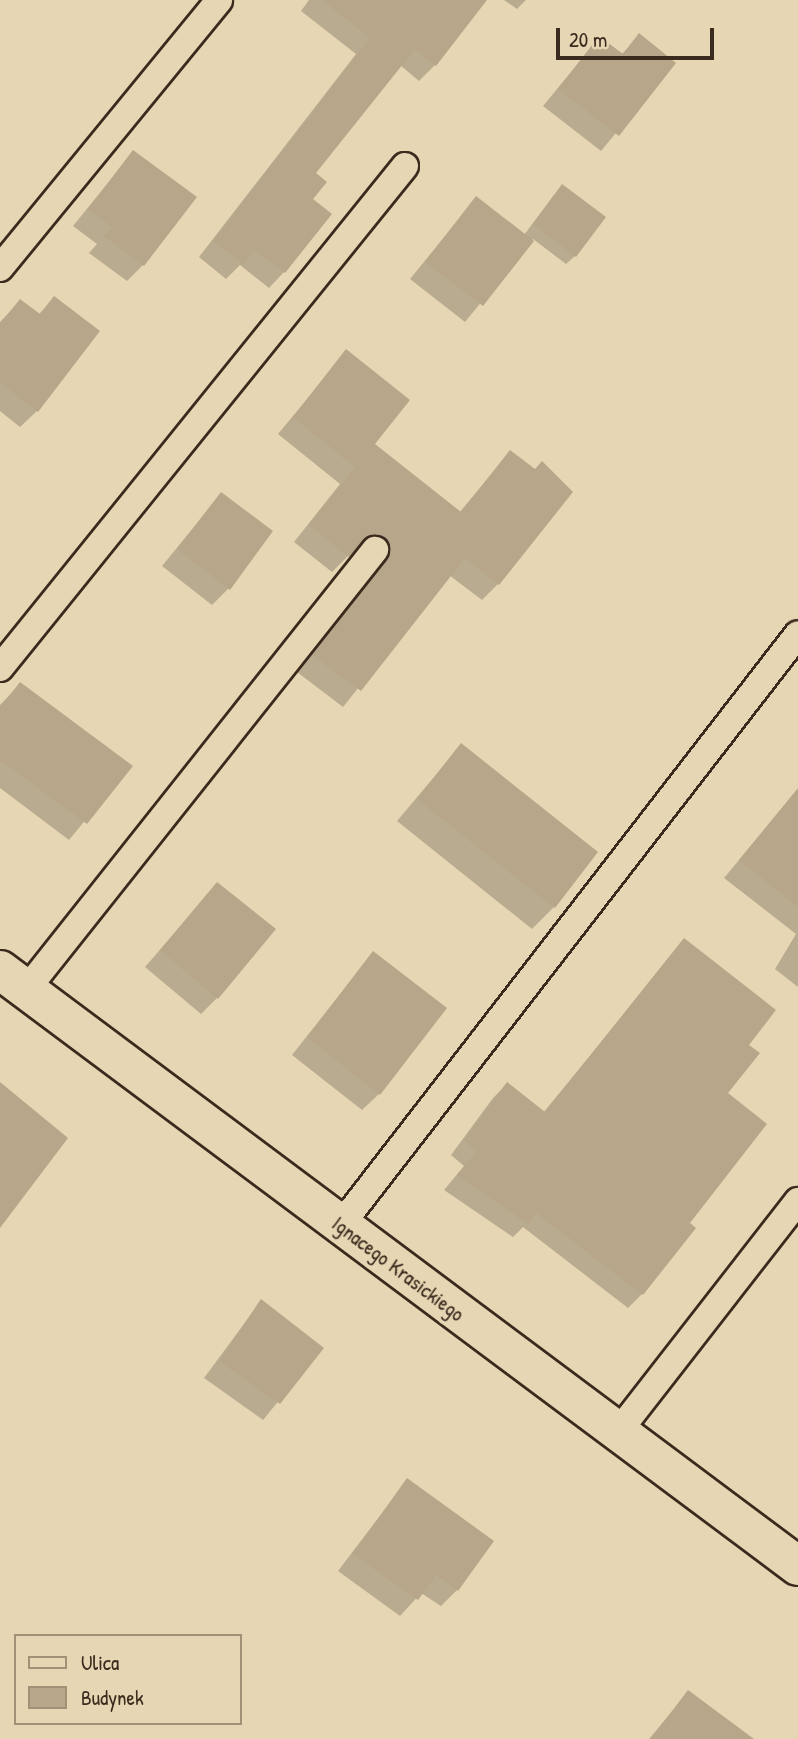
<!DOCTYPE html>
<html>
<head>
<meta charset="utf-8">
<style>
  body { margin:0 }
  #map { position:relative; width:798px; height:1739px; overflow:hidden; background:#e7d6b3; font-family:"Patrick Hand",sans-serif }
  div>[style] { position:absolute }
  .shadow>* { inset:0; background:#0003 }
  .building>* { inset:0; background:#b7a689 }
  .roads { filter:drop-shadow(2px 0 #3b2a1e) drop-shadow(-2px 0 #3b2a1e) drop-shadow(0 2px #3b2a1e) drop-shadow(0 -2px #3b2a1e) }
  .lane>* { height:26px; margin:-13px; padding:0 13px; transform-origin:13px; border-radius:13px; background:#e7d6b3 }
  .secondary>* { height:38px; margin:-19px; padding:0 19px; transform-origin:19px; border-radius:19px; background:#e7d6b3 }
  span { translate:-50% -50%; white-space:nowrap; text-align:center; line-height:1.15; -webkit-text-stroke:7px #e7d6b3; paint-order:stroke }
  .street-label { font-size:21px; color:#3b2a1e }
  .legend { position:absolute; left:14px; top:1634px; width:228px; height:91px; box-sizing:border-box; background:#e7d6b3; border:2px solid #a29177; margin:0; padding:9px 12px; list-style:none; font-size:21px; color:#3b2a1e }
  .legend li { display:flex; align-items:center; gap:14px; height:35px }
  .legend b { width:35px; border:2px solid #a29177 }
  .scale { position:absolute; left:556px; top:28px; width:158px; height:32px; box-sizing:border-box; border:4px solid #3b2a1e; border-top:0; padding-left:9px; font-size:21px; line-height:24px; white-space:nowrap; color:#3b2a1e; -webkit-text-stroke:5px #e7d6b3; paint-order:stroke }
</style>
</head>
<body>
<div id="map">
  <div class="shadow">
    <div style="clip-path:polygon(309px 0,462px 0,435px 65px,419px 81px,400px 65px,313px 174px,311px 200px,284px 272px,269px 288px,240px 265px,226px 279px,199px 257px,356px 54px,301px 11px)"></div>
    <div style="clip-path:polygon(504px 0,526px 0,517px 9px)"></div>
    <div style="clip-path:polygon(639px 36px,674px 63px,601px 151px,543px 106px,599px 38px,621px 55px)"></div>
    <div style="clip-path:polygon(133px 152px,143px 265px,127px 281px,89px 253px,97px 244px,73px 226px)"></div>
    <div style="clip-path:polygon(554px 195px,575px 256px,566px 264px,533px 239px,465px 322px,410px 279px,476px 198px,524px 235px)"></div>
    <div style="clip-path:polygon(55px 298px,37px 411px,20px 427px,0 411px,0 322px,20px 301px,38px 315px)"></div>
    <div style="clip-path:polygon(346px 352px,373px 444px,459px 513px,510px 452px,498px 584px,482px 600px,449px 575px,343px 707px,297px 672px,375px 569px,368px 553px,353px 551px,332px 572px,294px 542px,340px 484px,278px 434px)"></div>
    <div style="clip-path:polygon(221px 494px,229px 588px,212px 605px,162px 566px)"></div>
    <div style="clip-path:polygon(20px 684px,130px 766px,69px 840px,0 788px,0 705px)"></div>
    <div style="clip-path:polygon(461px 745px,554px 907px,532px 929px,397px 821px)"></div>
    <div style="clip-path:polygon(784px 806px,798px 818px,798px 987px,775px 969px,796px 934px,724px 878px)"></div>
    <div style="clip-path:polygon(217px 884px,217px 998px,201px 1014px,145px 967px)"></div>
    <div style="clip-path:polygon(685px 940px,726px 1093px,687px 1223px,642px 1294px,628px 1308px,523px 1227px,513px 1237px,444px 1190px,464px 1166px,451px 1155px,493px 1098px,507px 1084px,543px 1113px)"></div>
    <div style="clip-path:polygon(373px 953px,379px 1094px,362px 1110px,292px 1055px)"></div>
    <div style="clip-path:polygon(261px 1301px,322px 1348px,263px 1420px,204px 1378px)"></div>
    <div style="clip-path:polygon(407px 1480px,457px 1590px,441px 1606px,421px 1593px,400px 1616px,338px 1571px)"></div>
    <div style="clip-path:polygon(688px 1692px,751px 1739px,649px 1739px)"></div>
  </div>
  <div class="building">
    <div style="clip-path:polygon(322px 0,487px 0,436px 66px,415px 49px,316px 173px,327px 182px,313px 199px,332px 214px,285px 273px,255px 250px,243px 264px,213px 241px,370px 38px)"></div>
    <div style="clip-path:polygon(639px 33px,676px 63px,619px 136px,558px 89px,599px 36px,623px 54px)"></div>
    <div style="clip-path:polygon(133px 150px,197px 197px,144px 266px,104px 236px,112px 227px,88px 209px)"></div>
    <div style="clip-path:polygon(562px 184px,606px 217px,576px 257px,533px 224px)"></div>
    <div style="clip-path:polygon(476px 196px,534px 241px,483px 306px,425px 262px)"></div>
    <div style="clip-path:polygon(54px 296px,100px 331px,38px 412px,0 382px,0 324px,20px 299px,40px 314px)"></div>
    <div style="clip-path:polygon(346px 349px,410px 400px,375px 444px,461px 512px,510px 450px,535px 469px,542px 461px,573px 492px,499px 585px,465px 558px,361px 691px,312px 655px,387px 560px,390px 545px,384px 537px,370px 535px,349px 557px,309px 525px,355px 467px,293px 417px)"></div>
    <div style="clip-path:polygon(221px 492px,273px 531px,230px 590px,177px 549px)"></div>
    <div style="clip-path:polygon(20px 682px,133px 766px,87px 824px,0 760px,0 708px)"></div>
    <div style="clip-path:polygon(461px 743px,598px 852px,555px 908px,417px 799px)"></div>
    <div style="clip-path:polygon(798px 788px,798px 907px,739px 860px)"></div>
    <div style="clip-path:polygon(217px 882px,276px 929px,218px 999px,160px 950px)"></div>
    <div style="clip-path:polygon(684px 938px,776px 1010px,749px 1045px,760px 1053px,728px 1093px,767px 1124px,690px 1223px,696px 1228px,643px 1295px,536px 1213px,528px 1224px,457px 1175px,477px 1151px,464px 1140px,507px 1082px,545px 1112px)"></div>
    <div style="clip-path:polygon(373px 951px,447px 1008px,380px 1095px,307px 1037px)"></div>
    <div style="clip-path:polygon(0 1082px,68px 1138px,0 1228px)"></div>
    <div style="clip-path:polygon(261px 1299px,324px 1348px,280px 1404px,219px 1361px)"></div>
    <div style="clip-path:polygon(407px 1478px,494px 1541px,458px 1591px,436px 1575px,418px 1600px,353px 1554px)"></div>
    <div style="clip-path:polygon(688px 1690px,754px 1739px,651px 1739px)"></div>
  </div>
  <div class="roads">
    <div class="lane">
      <div style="left:0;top:268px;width:346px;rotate:-50.7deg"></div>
      <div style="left:0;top:668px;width:645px;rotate:-51.1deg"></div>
      <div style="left:26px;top:990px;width:562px;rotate:-51.58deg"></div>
      <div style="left:340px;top:1226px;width:748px;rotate:-52.27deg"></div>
      <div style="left:618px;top:1432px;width:293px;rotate:-52.1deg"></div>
    </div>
    <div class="secondary">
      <div style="left:0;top:970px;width:996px;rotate:36.75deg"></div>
    </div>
  </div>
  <div class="street-label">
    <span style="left:398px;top:1269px;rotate:37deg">Ignacego Krasickiego</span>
  </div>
  <ul class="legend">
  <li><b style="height:9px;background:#e7d6b3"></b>Ulica</li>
  <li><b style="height:19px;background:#b7a689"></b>Budynek</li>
  </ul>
  <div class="scale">20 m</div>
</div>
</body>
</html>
